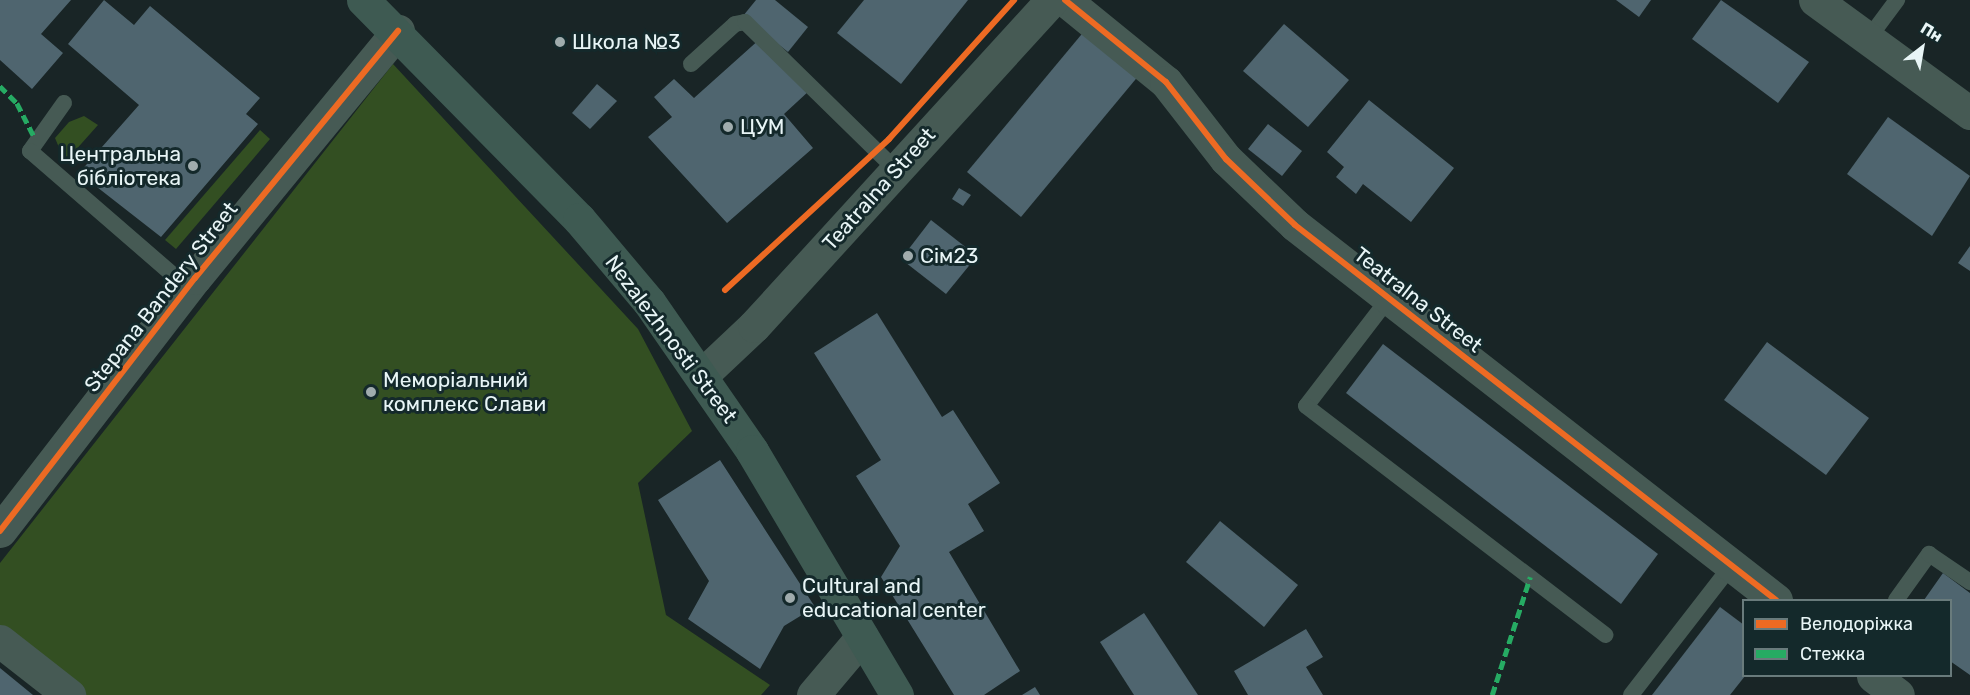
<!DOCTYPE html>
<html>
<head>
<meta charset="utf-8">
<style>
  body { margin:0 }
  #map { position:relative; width:1970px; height:695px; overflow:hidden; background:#192526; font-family:Rubik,sans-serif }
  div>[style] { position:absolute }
  .green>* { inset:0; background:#334f22 }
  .building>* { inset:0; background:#4f656f }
  .service>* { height:16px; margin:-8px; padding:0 8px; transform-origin:8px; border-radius:8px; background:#465a54 }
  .minor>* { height:33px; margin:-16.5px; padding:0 16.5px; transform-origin:16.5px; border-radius:16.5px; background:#465a54 }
  .tertiary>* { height:33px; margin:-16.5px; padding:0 16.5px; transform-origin:16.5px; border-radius:16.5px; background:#465a54 }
  .secondary>* { height:33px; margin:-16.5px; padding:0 16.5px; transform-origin:16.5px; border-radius:16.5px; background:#3e5a52 }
  .quiet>* { height:4.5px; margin-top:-2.25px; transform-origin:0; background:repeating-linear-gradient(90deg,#26ab63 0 9px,transparent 0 13.5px) }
  .cycleway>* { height:6px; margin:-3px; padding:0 3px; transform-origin:3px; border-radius:3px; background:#ed6a23 }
  .dots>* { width:16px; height:16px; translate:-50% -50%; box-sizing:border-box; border:3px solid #14292b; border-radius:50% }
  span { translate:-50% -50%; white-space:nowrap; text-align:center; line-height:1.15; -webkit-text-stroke:6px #14292b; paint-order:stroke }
  .poi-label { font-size:21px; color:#e8f5f6 }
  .left { translate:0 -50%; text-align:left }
  .right { translate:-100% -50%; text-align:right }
  .street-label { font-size:21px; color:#e8f5f6 }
  .legend { position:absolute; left:1742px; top:599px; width:210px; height:78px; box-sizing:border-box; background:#14292b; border:2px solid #697b7c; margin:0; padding:8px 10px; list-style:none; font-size:18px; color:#e8f5f6 }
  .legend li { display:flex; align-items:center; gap:12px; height:30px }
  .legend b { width:30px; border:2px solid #697b7c }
  .north { position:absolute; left:1892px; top:18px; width:60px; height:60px; -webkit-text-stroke:4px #14292b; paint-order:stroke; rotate:31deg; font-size:16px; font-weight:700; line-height:24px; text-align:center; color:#e8f5f6 }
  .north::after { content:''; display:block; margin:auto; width:21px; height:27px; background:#e8f5f6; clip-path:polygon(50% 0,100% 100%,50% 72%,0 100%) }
</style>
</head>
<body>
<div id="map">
  <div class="green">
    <div style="clip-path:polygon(393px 64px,638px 329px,692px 431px,638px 483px,666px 615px,770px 685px,761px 695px,79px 695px,0 627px,0 563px)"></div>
    <div style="clip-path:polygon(84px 116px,98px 125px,65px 162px,55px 138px,69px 122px)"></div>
    <div style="clip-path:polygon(260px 130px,270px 139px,176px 249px,165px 240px)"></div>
  </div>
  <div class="building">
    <div style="clip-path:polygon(0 0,71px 0,41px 34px,63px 53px,32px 89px,0 60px)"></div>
    <div style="clip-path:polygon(104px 0,134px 25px,150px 6px,260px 98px,246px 114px,258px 124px,161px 237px,79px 173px,139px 105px,68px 44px)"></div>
    <div style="clip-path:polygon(756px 0,775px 0,808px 27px,788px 52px,743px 16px)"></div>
    <div style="clip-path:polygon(864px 0,968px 0,901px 84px,837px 33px)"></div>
    <div style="clip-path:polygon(1616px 0,1651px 0,1639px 17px)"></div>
    <div style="clip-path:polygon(1721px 0,1809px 62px,1778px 103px,1692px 39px)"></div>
    <div style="clip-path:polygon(1284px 24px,1349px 80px,1308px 127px,1243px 71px)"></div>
    <div style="clip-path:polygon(1086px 29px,1140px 74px,1021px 217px,967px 172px)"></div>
    <div style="clip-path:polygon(761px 38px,810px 90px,784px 114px,813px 148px,727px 223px,648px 137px,672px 117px,654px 97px,674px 79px,694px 98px)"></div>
    <div style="clip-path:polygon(597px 84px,617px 101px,590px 129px,572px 113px)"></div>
    <div style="clip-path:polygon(1369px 100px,1454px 168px,1411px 222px,1363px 184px,1356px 194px,1336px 177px,1344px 167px,1327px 152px)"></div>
    <div style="clip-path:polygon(1888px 117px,1970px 176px,1932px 236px,1847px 174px)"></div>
    <div style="clip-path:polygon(1268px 124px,1302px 151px,1282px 176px,1248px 149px)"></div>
    <div style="clip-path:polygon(959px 188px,971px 195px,963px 206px,952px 199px)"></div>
    <div style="clip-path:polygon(931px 220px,977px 256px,946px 294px,901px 259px)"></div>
    <div style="clip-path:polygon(1970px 246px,1970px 271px,1958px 263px)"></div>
    <div style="clip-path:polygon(877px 313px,942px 417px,953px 410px,1000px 483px,968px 504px,984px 531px,949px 552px,1020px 671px,984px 695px,954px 695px,881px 577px,900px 546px,856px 476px,881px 460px,814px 353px)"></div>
    <div style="clip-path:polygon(1767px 342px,1869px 418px,1826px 475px,1724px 400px)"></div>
    <div style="clip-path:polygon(1383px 344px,1658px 554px,1621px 604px,1346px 393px)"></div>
    <div style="clip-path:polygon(720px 460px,815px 607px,784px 626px,760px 669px,688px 619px,709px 581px,658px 500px)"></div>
    <div style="clip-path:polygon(1220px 521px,1298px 585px,1264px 627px,1186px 562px)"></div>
    <div style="clip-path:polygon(1943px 573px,1970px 593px,1970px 675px,1950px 661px,1950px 600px,1924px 600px)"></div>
    <div style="clip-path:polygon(1720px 607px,1744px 625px,1745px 676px,1730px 695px,1652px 695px)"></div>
    <div style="clip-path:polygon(1144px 613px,1198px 695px,1134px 695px,1100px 642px)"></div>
    <div style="clip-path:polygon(1306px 629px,1323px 657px,1306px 667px,1323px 695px,1248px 695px,1234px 671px)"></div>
    <div style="clip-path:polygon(0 668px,33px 695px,0 695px)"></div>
    <div style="clip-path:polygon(1035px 687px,1040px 695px,1022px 695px)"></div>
  </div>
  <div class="service">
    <div style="left:1868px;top:39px;width:49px;rotate:-53.4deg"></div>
    <div style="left:691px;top:64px;width:59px;rotate:-42.3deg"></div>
    <div style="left:735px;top:24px;width:10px;rotate:-11deg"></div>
    <div style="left:745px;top:22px;width:211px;rotate:44.4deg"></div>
    <div style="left:64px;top:103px;width:59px;rotate:125.3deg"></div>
    <div style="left:30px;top:151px;width:209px;rotate:40.9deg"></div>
    <div style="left:1389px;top:298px;width:136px;rotate:127.5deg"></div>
    <div style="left:1306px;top:406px;width:377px;rotate:37.4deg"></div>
    <div style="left:1896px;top:600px;width:57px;rotate:-54.3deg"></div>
    <div style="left:1929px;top:554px;width:50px;rotate:34.3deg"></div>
    <div style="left:1631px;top:695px;width:163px;rotate:-52.2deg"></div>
  </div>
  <div class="minor">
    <div style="left:1065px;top:0;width:130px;rotate:39.1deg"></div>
    <div style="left:1166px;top:82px;width:98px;rotate:52.1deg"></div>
    <div style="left:1226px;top:159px;width:95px;rotate:43.7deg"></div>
    <div style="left:1295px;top:225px;width:610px;rotate:37.94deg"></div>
    <div style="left:0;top:641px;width:88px;rotate:38deg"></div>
    <div style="left:1873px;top:676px;width:31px;rotate:37deg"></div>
  </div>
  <div class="tertiary">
    <div style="left:1815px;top:0;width:192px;rotate:36.1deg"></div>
    <div style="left:702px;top:375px;width:71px;rotate:-43.3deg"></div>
    <div style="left:754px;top:326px;width:442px;rotate:-47.6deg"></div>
    <div style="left:0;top:531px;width:319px;rotate:-52.4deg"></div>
    <div style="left:195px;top:278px;width:320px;rotate:-50.6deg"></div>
    <div style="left:813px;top:695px;width:76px;rotate:-49.8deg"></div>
  </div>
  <div class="secondary">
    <div style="left:363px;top:0;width:308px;rotate:45.4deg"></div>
    <div style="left:579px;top:219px;width:109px;rotate:49.9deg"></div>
    <div style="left:649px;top:302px;width:181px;rotate:55.3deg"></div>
    <div style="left:752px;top:451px;width:284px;rotate:59.3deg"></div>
  </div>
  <div class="quiet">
    <div style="left:0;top:86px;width:24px;rotate:45deg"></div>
    <div style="left:17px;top:103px;width:39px;rotate:63deg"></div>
    <div style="left:1492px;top:695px;width:124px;rotate:-72.1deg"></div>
  </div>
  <div class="cycleway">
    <div style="left:1065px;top:0;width:130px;rotate:39.1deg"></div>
    <div style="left:1166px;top:82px;width:98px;rotate:52.1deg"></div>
    <div style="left:1226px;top:159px;width:95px;rotate:43.7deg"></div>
    <div style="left:1295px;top:225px;width:610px;rotate:37.94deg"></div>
    <div style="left:725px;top:290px;width:223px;rotate:-42.6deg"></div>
    <div style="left:889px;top:139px;width:187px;rotate:-48deg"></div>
    <div style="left:0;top:531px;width:319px;rotate:-52.4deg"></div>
    <div style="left:195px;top:278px;width:320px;rotate:-50.6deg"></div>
  </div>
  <div class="dots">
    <div style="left:560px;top:42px;background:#a0acad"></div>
    <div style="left:728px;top:127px;background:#a0acad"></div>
    <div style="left:193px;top:166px;background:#a0acad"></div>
    <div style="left:908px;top:256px;background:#a0acad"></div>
    <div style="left:371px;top:392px;background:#a0acad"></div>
    <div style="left:790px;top:598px;background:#a0acad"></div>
  </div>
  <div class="poi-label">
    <span class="left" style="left:572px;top:42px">Школа №3</span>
    <span class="left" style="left:740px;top:127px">ЦУМ</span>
    <span class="right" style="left:181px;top:166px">Центральна<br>бібліотека</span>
    <span class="left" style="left:920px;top:256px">Сім23</span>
    <span class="left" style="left:383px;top:392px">Меморіальний<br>комплекс Слави</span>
    <span class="left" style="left:802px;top:598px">Cultural and<br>educational center</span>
  </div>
  <div class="street-label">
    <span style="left:879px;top:189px;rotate:-48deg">Teatralna Street</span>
    <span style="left:161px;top:297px;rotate:-52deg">Stepana Bandery Street</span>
    <span style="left:1418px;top:300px;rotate:38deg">Teatralna Street</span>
    <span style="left:671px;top:339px;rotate:53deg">Nezalezhnosti Street</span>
  </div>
  <ul class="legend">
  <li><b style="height:8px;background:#ed6a23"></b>Велодоріжка</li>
  <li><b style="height:8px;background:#26ab63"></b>Стежка</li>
  </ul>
  <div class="north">Пн</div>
</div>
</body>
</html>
